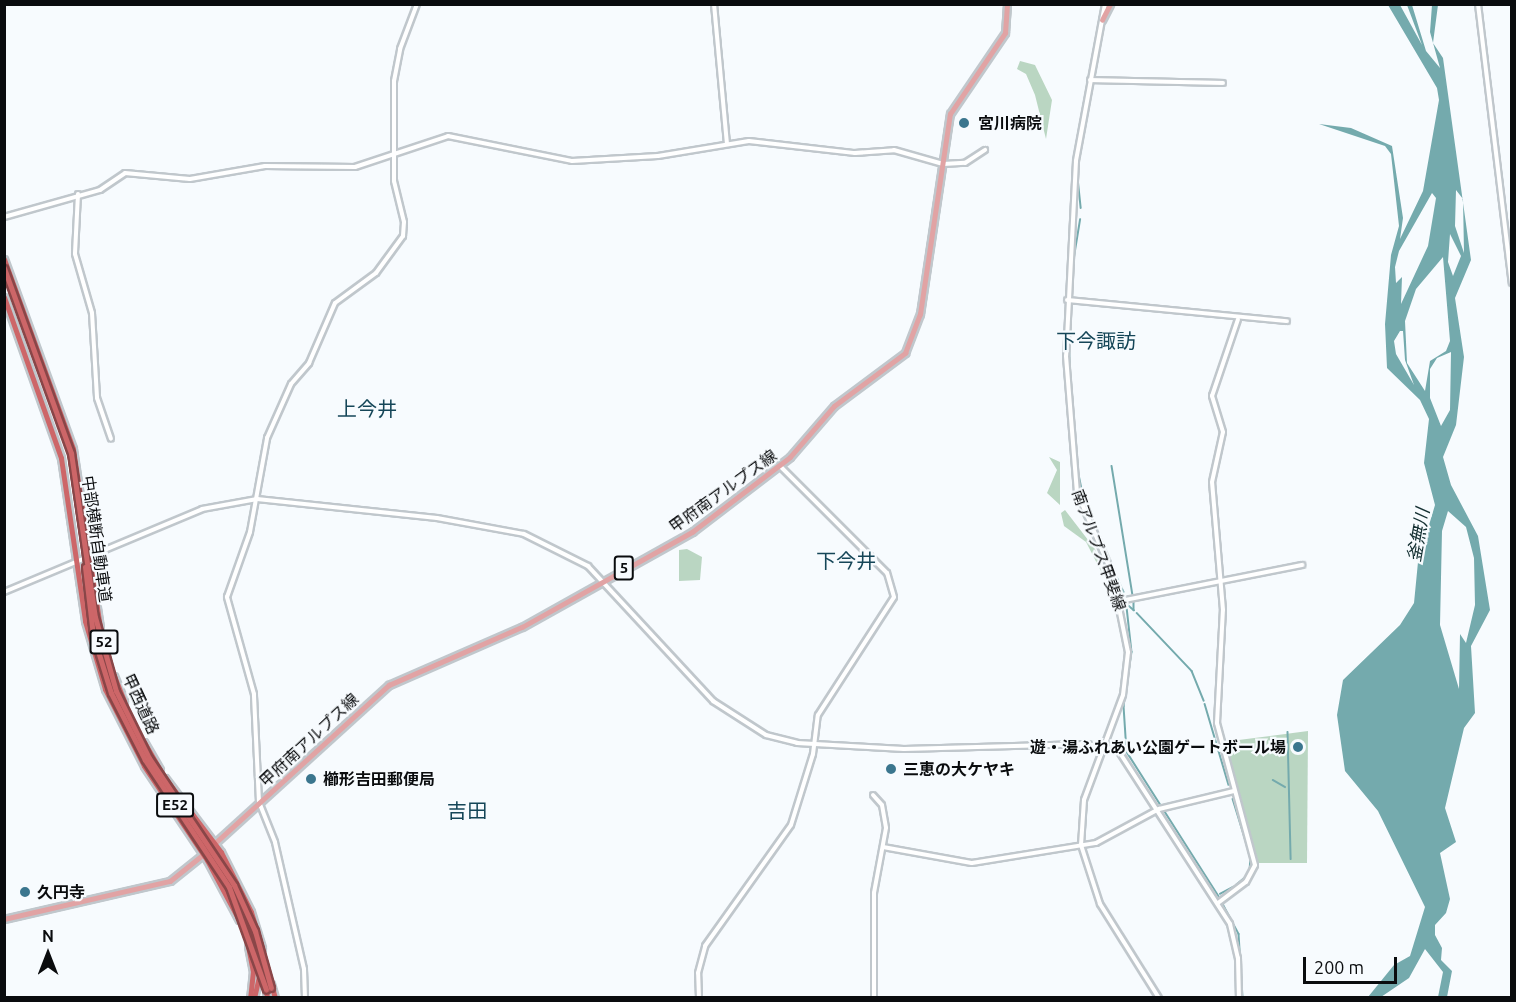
<!DOCTYPE html>
<html>
<head>
<meta charset="utf-8">
<style>
  body { margin:0 }
  #map { position:relative; width:1516px; height:1002px; overflow:hidden; background:#f7fbfe; font-family:Ubuntu,"Noto Sans JP",sans-serif }
  div>[style] { position:absolute }
  .green>* { inset:0; background:#bad6c2 }
  .water>* { inset:0; background:#74aaad }
  .stream>* { height:1.5px; margin:-0.75px; padding:0 0.75px; transform-origin:0.75px; border-radius:0.75px; background:#74aaad }
  .roads { filter:drop-shadow(2px 0 #c0c7cc) drop-shadow(-2px 0 #c0c7cc) drop-shadow(0 2px #c0c7cc) drop-shadow(0 -2px #c0c7cc) }
  .secondary>* { height:4px; margin:-2px; padding:0 2px; transform-origin:2px; border-radius:2px; background:#fff }
  .primary>* { height:4.5px; margin:-2.25px; padding:0 2.25px; transform-origin:2.25px; border-radius:2.25px; background:#e1a3a4 }
  .highway>* { height:5px; margin:-2.5px; padding:0 2.5px; transform-origin:2.5px; border-radius:2.5px; background:#cd6668 }
  .bridges { filter:drop-shadow(2px 0 #894648) drop-shadow(-2px 0 #894648) drop-shadow(0 2px #894648) drop-shadow(0 -2px #894648) }
  .highway-bridge>* { height:5px; margin:-2.5px; padding:0 2.5px; transform-origin:2.5px; border-radius:2.5px; background:#cd6668 }
  .dots>* { width:16px; height:16px; translate:-50% -50%; box-sizing:border-box; border:3px solid #f7fbfe; border-radius:50% }
  span { translate:-50% -50%; white-space:nowrap; text-align:center; line-height:1.15; -webkit-text-stroke:4.5px #f7fbfe; paint-order:stroke }
  .shield-label span { padding:2px 4px; background:#f7fbfe; border:2px solid; border-radius:4px; -webkit-text-stroke-width:0 }
  .shield-label { font-size:15px; color:#0a0c0e; font-weight:700 }
  .poi-label { font-size:16px; color:#0a0c0e; font-weight:700 }
  .left { translate:0 -50%; text-align:left }
  .right { translate:-100% -50%; text-align:right }
  .street-label { font-size:16px; color:#0a0c0e }
  .water-label { font-size:18px; color:#132f31; font-style:italic }
  .quarter-label { font-size:20px; color:#154658 }
  .frame { position:absolute; inset:0; border:6px solid #0a0c0e; pointer-events:none }
  .north { position:absolute; left:18px; top:924px; width:60px; height:60px; -webkit-text-stroke:4px #f7fbfe; paint-order:stroke; rotate:0deg; font-size:16px; font-weight:700; line-height:24px; text-align:center; color:#0a0c0e }
  .north::after { content:''; display:block; margin:auto; width:21px; height:27px; background:#0a0c0e; clip-path:polygon(50% 0,100% 100%,50% 72%,0 100%) }
  .scale { position:absolute; left:1303px; top:957px; width:94px; height:27px; box-sizing:border-box; border:3px solid #0a0c0e; border-top:0; padding-left:8px; font-size:18px; line-height:21px; white-space:nowrap; color:#0a0c0e; -webkit-text-stroke:4px #f7fbfe; paint-order:stroke }
</style>
</head>
<body>
<div id="map">
  <div class="green">
    <div style="clip-path:polygon(1020px 61px,1035px 65px,1052px 100px,1046px 139px,1035px 95px,1026px 74px,1017px 69px)"></div>
    <div style="clip-path:polygon(1049px 457px,1060px 462px,1060px 505px,1047px 493px,1057px 470px)"></div>
    <div style="clip-path:polygon(1065px 510px,1095px 549px,1103px 575px,1086px 542px,1064px 526px,1061px 513px)"></div>
    <div style="clip-path:polygon(687px 549px,702px 557px,700px 580px,679px 581px,679px 550px)"></div>
    <div style="clip-path:polygon(1308px 731px,1307px 863px,1258px 863px,1223px 742px)"></div>
  </div>
  <div class="water">
    <div style="clip-path:polygon(evenodd,1388px 5px,1400px 5px,1422px 45px,1407px 5px,1412px 5px,1426px 51px,1440px 68px,1430px 32px,1432px 5px,1438px 5px,1433px 43px,1443px 58px,1471px 260px,1455px 298px,1464px 357px,1456px 425px,1443px 457px,1451px 485px,1478px 536px,1490px 610px,1471px 646px,1475px 713px,1464px 728px,1445px 808px,1456px 842px,1440px 853px,1450px 899px,1446px 913px,1435px 925px,1435px 935px,1442px 948px,1441px 960px,1452px 971px,1447px 997px,1438px 997px,1443px 972px,1425px 949px,1409px 978px,1381px 997px,1368px 997px,1394px 965px,1410px 956px,1425px 907px,1378px 811px,1345px 771px,1337px 715px,1343px 680px,1400px 625px,1414px 603px,1418px 562px,1435px 505px,1424px 463px,1429px 419px,1420px 400px,1387px 368px,1385px 324px,1391px 255px,1399px 226px,1391px 154px,1385px 146px,1319px 124px,1351px 128px,1392px 146px,1403px 218px,1400px 239px,1423px 191px,1439px 100px,1437px 88px,1388px 5px,1456px 190px,1463px 199px,1464px 253px,1455px 226px,1456px 190px,1388px 5px,1432px 193px,1436px 198px,1428px 246px,1401px 304px,1402px 277px,1396px 283px,1395px 267px,1399px 251px,1432px 193px,1388px 5px,1450px 234px,1461px 256px,1453px 276px,1448px 262px,1450px 234px,1388px 5px,1443px 257px,1450px 341px,1446px 351px,1430px 361px,1425px 391px,1407px 363px,1405px 321px,1416px 289px,1443px 257px,1388px 5px,1400px 331px,1403px 331px,1405px 360px,1414px 385px,1396px 354px,1394px 341px,1400px 331px,1388px 5px,1451px 352px,1450px 410px,1441px 426px,1430px 398px,1430px 369px,1437px 358px,1451px 352px,1388px 5px,1448px 511px,1466px 527px,1474px 558px,1475px 605px,1466px 643px,1460px 634px,1459px 689px,1440px 625px,1442px 531px,1448px 511px)"></div>
  </div>
  <div class="stream">
    <div style="left:1078px;top:178px;width:30px;rotate:84deg"></div>
    <div style="left:1072px;top:269px;width:50px;rotate:-80.7deg"></div>
    <div style="left:1069px;top:334px;width:52px;rotate:87.8deg"></div>
    <div style="left:1072px;top:389px;width:70px;rotate:85.9deg"></div>
    <div style="left:1077px;top:465px;width:45px;rotate:78.4deg"></div>
    <div style="left:1086px;top:509px;width:91px;rotate:65.4deg"></div>
    <div style="left:1112px;top:466px;width:132px;rotate:80.8deg"></div>
    <div style="left:1134px;top:600px;width:10px;rotate:90deg"></div>
    <div style="left:1128px;top:605px;width:8px;rotate:40deg"></div>
    <div style="left:1127px;top:607px;width:45px;rotate:83.7deg"></div>
    <div style="left:1132px;top:652px;width:55px;rotate:98.4deg"></div>
    <div style="left:1124px;top:706px;width:46px;rotate:86.3deg"></div>
    <div style="left:1127px;top:752px;width:173px;rotate:57.5deg"></div>
    <div style="left:1137px;top:613px;width:80px;rotate:46.5deg"></div>
    <div style="left:1192px;top:671px;width:32px;rotate:68deg"></div>
    <div style="left:1205px;top:704px;width:84px;rotate:73.5deg"></div>
    <div style="left:1288px;top:732px;width:127px;rotate:88.6deg"></div>
    <div style="left:1273px;top:780px;width:14px;rotate:30deg"></div>
    <div style="left:1233px;top:799px;width:61px;rotate:72.8deg"></div>
    <div style="left:1251px;top:857px;width:13px;rotate:94deg"></div>
    <div style="left:1236px;top:885px;width:16px;rotate:-40deg"></div>
    <div style="left:1220px;top:894px;width:15px;rotate:-28deg"></div>
    <div style="left:1222px;top:902px;width:36px;rotate:62deg"></div>
    <div style="left:1239px;top:934px;width:64px;rotate:86.4deg"></div>
  </div>
  <div class="roads">
    <div class="secondary">
      <div style="left:714px;top:4px;width:140px;rotate:84.7deg"></div>
      <div style="left:1105px;top:4px;width:160px;rotate:100.5deg"></div>
      <div style="left:1076px;top:161px;width:195px;rotate:92.9deg"></div>
      <div style="left:1066px;top:356px;width:136px;rotate:85.4deg"></div>
      <div style="left:1077px;top:492px;width:88px;rotate:66.6deg"></div>
      <div style="left:1112px;top:573px;width:81px;rotate:78.6deg"></div>
      <div style="left:1128px;top:652px;width:43px;rotate:96.6deg"></div>
      <div style="left:1123px;top:695px;width:112px;rotate:110.4deg"></div>
      <div style="left:1084px;top:800px;width:45px;rotate:93.8deg"></div>
      <div style="left:1081px;top:845px;width:62px;rotate:72.1deg"></div>
      <div style="left:1100px;top:904px;width:111px;rotate:57.9deg"></div>
      <div style="left:1478px;top:4px;width:281px;rotate:83.1deg"></div>
      <div style="left:1090px;top:80px;width:133px;rotate:1.3deg"></div>
      <div style="left:78px;top:194px;width:60px;rotate:92.9deg"></div>
      <div style="left:75px;top:254px;width:61px;rotate:73.9deg"></div>
      <div style="left:92px;top:313px;width:85px;rotate:86.6deg"></div>
      <div style="left:97px;top:398px;width:43px;rotate:71.1deg"></div>
      <div style="left:4px;top:217px;width:100px;rotate:-15.7deg"></div>
      <div style="left:100px;top:190px;width:30px;rotate:-34deg"></div>
      <div style="left:125px;top:173px;width:65px;rotate:5.3deg"></div>
      <div style="left:190px;top:179px;width:76px;rotate:-9.8deg"></div>
      <div style="left:265px;top:166px;width:90px;rotate:0.6deg"></div>
      <div style="left:355px;top:167px;width:98px;rotate:-18.4deg"></div>
      <div style="left:448px;top:136px;width:126px;rotate:11.4deg"></div>
      <div style="left:572px;top:161px;width:86px;rotate:-3.3deg"></div>
      <div style="left:658px;top:156px;width:92px;rotate:-9.4deg"></div>
      <div style="left:749px;top:141px;width:107px;rotate:6.5deg"></div>
      <div style="left:855px;top:153px;width:39px;rotate:-4deg"></div>
      <div style="left:894px;top:150px;width:51px;rotate:15.9deg"></div>
      <div style="left:943px;top:164px;width:22px;rotate:-3deg"></div>
      <div style="left:965px;top:163px;width:24px;rotate:-33deg"></div>
      <div style="left:1067px;top:300px;width:221px;rotate:5.5deg"></div>
      <div style="left:4px;top:592px;width:215px;rotate:-22.7deg"></div>
      <div style="left:202px;top:509px;width:56px;rotate:-10.3deg"></div>
      <div style="left:257px;top:499px;width:181px;rotate:6deg"></div>
      <div style="left:437px;top:518px;width:88px;rotate:10.4deg"></div>
      <div style="left:524px;top:534px;width:72px;rotate:26.6deg"></div>
      <div style="left:588px;top:566px;width:184px;rotate:47.2deg"></div>
      <div style="left:713px;top:701px;width:63px;rotate:32.7deg"></div>
      <div style="left:766px;top:735px;width:32px;rotate:14deg"></div>
      <div style="left:797px;top:743px;width:107px;rotate:3.2deg"></div>
      <div style="left:904px;top:749px;width:183px;rotate:-1.6deg"></div>
      <div style="left:1087px;top:744px;width:32px;rotate:11deg"></div>
      <div style="left:1118px;top:750px;width:207px;rotate:57.2deg"></div>
      <div style="left:1230px;top:924px;width:35px;rotate:77deg"></div>
      <div style="left:1238px;top:958px;width:40px;rotate:88.6deg"></div>
      <div style="left:1120px;top:601px;width:186px;rotate:-11.2deg"></div>
      <div style="left:873px;top:795px;width:13px;rotate:48deg"></div>
      <div style="left:882px;top:805px;width:23px;rotate:80deg"></div>
      <div style="left:886px;top:828px;width:66px;rotate:100.5deg"></div>
      <div style="left:874px;top:893px;width:105px;rotate:90deg"></div>
      <div style="left:883px;top:847px;width:90px;rotate:10.2deg"></div>
      <div style="left:972px;top:863px;width:126px;rotate:-9.2deg"></div>
      <div style="left:1096px;top:843px;width:72px;rotate:-28.4deg"></div>
      <div style="left:1159px;top:809px;width:77px;rotate:-13.5deg"></div>
      <div style="left:1218px;top:903px;width:35px;rotate:-37deg"></div>
      <div style="left:1246px;top:882px;width:19px;rotate:-62deg"></div>
      <div style="left:1255px;top:865px;width:147px;rotate:-105deg"></div>
      <div style="left:1217px;top:723px;width:113px;rotate:-87deg"></div>
      <div style="left:1223px;top:610px;width:128px;rotate:-94.9deg"></div>
      <div style="left:1212px;top:482px;width:51px;rotate:-77.6deg"></div>
      <div style="left:1223px;top:432px;width:38px;rotate:-107deg"></div>
      <div style="left:1212px;top:396px;width:81px;rotate:-71.3deg"></div>
      <div style="left:305px;top:998px;width:29px;rotate:-92deg"></div>
      <div style="left:304px;top:969px;width:130px;rotate:-102.9deg"></div>
      <div style="left:275px;top:842px;width:43px;rotate:-111.8deg"></div>
      <div style="left:259px;top:802px;width:108px;rotate:-92.7deg"></div>
      <div style="left:254px;top:694px;width:101px;rotate:-105.6deg"></div>
      <div style="left:227px;top:597px;width:69px;rotate:-70.5deg"></div>
      <div style="left:250px;top:532px;width:96px;rotate:-79.7deg"></div>
      <div style="left:267px;top:438px;width:59px;rotate:-66deg"></div>
      <div style="left:291px;top:384px;width:28px;rotate:-49deg"></div>
      <div style="left:309px;top:363px;width:65px;rotate:-66.6deg"></div>
      <div style="left:335px;top:303px;width:51px;rotate:-36.2deg"></div>
      <div style="left:376px;top:273px;width:46px;rotate:-53.9deg"></div>
      <div style="left:403px;top:236px;width:14px;rotate:-86deg"></div>
      <div style="left:404px;top:222px;width:42px;rotate:-103.7deg"></div>
      <div style="left:394px;top:181px;width:100px;rotate:-90deg"></div>
      <div style="left:394px;top:81px;width:33px;rotate:-79deg"></div>
      <div style="left:400px;top:49px;width:48px;rotate:-69.3deg"></div>
      <div style="left:699px;top:998px;width:25px;rotate:-92deg"></div>
      <div style="left:698px;top:973px;width:28px;rotate:-75deg"></div>
      <div style="left:705px;top:946px;width:148px;rotate:-54.6deg"></div>
      <div style="left:791px;top:825px;width:74px;rotate:-72.8deg"></div>
      <div style="left:813px;top:754px;width:39px;rotate:-83deg"></div>
      <div style="left:818px;top:715px;width:140px;rotate:-57.2deg"></div>
      <div style="left:894px;top:597px;width:25px;rotate:-106deg"></div>
      <div style="left:887px;top:573px;width:151px;rotate:-135deg"></div>
    </div>
    <div class="primary">
      <div style="left:1102px;top:20px;width:18px;rotate:-63deg"></div>
      <div style="left:213px;top:845px;width:238px;rotate:-42.3deg"></div>
      <div style="left:389px;top:685px;width:145px;rotate:-23.6deg"></div>
      <div style="left:522px;top:627px;width:195px;rotate:-29.2deg"></div>
      <div style="left:692px;top:532px;width:123px;rotate:-37.4deg"></div>
      <div style="left:790px;top:457px;width:67px;rotate:-49.2deg"></div>
      <div style="left:834px;top:406px;width:89px;rotate:-36.7deg"></div>
      <div style="left:905px;top:353px;width:42px;rotate:-69deg"></div>
      <div style="left:920px;top:314px;width:202px;rotate:-81.5deg"></div>
      <div style="left:950px;top:114px;width:98px;rotate:-55.8deg"></div>
      <div style="left:1005px;top:33px;width:29px;rotate:-86deg"></div>
      <div style="left:4px;top:919px;width:170px;rotate:-12.9deg"></div>
      <div style="left:170px;top:881px;width:45px;rotate:-38.7deg"></div>
    </div>
    <div class="highway">
      <div style="left:4px;top:259px;width:202px;rotate:70deg"></div>
      <div style="left:73px;top:449px;width:180px;rotate:81.4deg"></div>
      <div style="left:4px;top:297px;width:171px;rotate:70.5deg"></div>
      <div style="left:61px;top:458px;width:165px;rotate:81.6deg"></div>
      <div style="left:85px;top:621px;width:71px;rotate:73.6deg"></div>
      <div style="left:105px;top:689px;width:86px;rotate:63.1deg"></div>
      <div style="left:144px;top:766px;width:113px;rotate:56.2deg"></div>
      <div style="left:207px;top:860px;width:68px;rotate:61.9deg"></div>
      <div style="left:114px;top:676px;width:27px;rotate:68deg"></div>
      <div style="left:144px;top:742px;width:32px;rotate:60deg"></div>
      <div style="left:165px;top:778px;width:93px;rotate:52.9deg"></div>
      <div style="left:221px;top:852px;width:67px;rotate:63.4deg"></div>
      <div style="left:251px;top:912px;width:38px;rotate:73deg"></div>
      <div style="left:248px;top:946px;width:25px;rotate:79deg"></div>
      <div style="left:253px;top:971px;width:27px;rotate:96deg"></div>
      <div style="left:271px;top:984px;width:15px;rotate:74deg"></div>
      <div style="left:266px;top:989px;width:9px;rotate:84deg"></div>
      <div style="left:254px;top:998px;width:39px;rotate:-77deg"></div>
    </div>
  </div>
  <div class="bridges">
    <div class="highway-bridge">
      <div style="left:4px;top:268px;width:197px;rotate:70.1deg"></div>
      <div style="left:71px;top:453px;width:166px;rotate:81.7deg"></div>
      <div style="left:95px;top:617px;width:77px;rotate:74.2deg"></div>
      <div style="left:116px;top:691px;width:75px;rotate:63.8deg"></div>
      <div style="left:149px;top:758px;width:153px;rotate:56.2deg"></div>
      <div style="left:234px;top:885px;width:51px;rotate:65.5deg"></div>
      <div style="left:255px;top:931px;width:59px;rotate:74.3deg"></div>
      <div style="left:85px;top:567px;width:68px;rotate:83.3deg"></div>
      <div style="left:93px;top:635px;width:61px;rotate:72.8deg"></div>
      <div style="left:111px;top:693px;width:75px;rotate:63.1deg"></div>
      <div style="left:145px;top:760px;width:152px;rotate:56.5deg"></div>
      <div style="left:229px;top:887px;width:109px;rotate:70.1deg"></div>
    </div>
  </div>
  <div class="dots">
    <div style="left:964px;top:123px;background:#3b768e"></div>
    <div style="left:1298px;top:747px;background:#3b768e"></div>
    <div style="left:891px;top:769px;background:#3b768e"></div>
    <div style="left:311px;top:779px;background:#3b768e"></div>
    <div style="left:25px;top:892px;background:#3b768e"></div>
  </div>
  <div class="shield-label">
    <span style="left:624px;top:568px">5</span>
    <span style="left:104px;top:642px">52</span>
    <span style="left:175px;top:805px">E52</span>
  </div>
  <div class="poi-label">
    <span class="left" style="left:978px;top:123px">宮川病院</span>
    <span class="right" style="left:1286px;top:747px">遊・湯ふれあい公園ゲートボール場</span>
    <span class="left" style="left:903px;top:769px">三恵の大ケヤキ</span>
    <span class="left" style="left:323px;top:779px">櫛形吉田郵便局</span>
    <span class="left" style="left:37px;top:892px">久円寺</span>
  </div>
  <div class="street-label">
    <span style="left:723px;top:491px;rotate:-36deg">甲府南アルプス線</span>
    <span style="left:97px;top:539px;rotate:82deg">中部横断自動車道</span>
    <span style="left:1099px;top:550px;rotate:70deg">南アルプス甲斐線</span>
    <span style="left:141px;top:704px;rotate:65deg">甲西道路</span>
    <span style="left:309px;top:740px;rotate:-43deg">甲府南アルプス線</span>
  </div>
  <div class="water-label">
    <span style="left:1418px;top:535px;rotate:-80deg">釜無川</span>
  </div>
  <div class="quarter-label">
    <span style="left:1096px;top:340px">下今諏訪</span>
    <span style="left:367px;top:408px">上今井</span>
    <span style="left:846px;top:560px">下今井</span>
    <span style="left:467px;top:810px">吉田</span>
  </div>
  <div class="frame"></div>
  <div class="north">N</div>
  <div class="scale">200 m</div>
</div>
</body>
</html>
